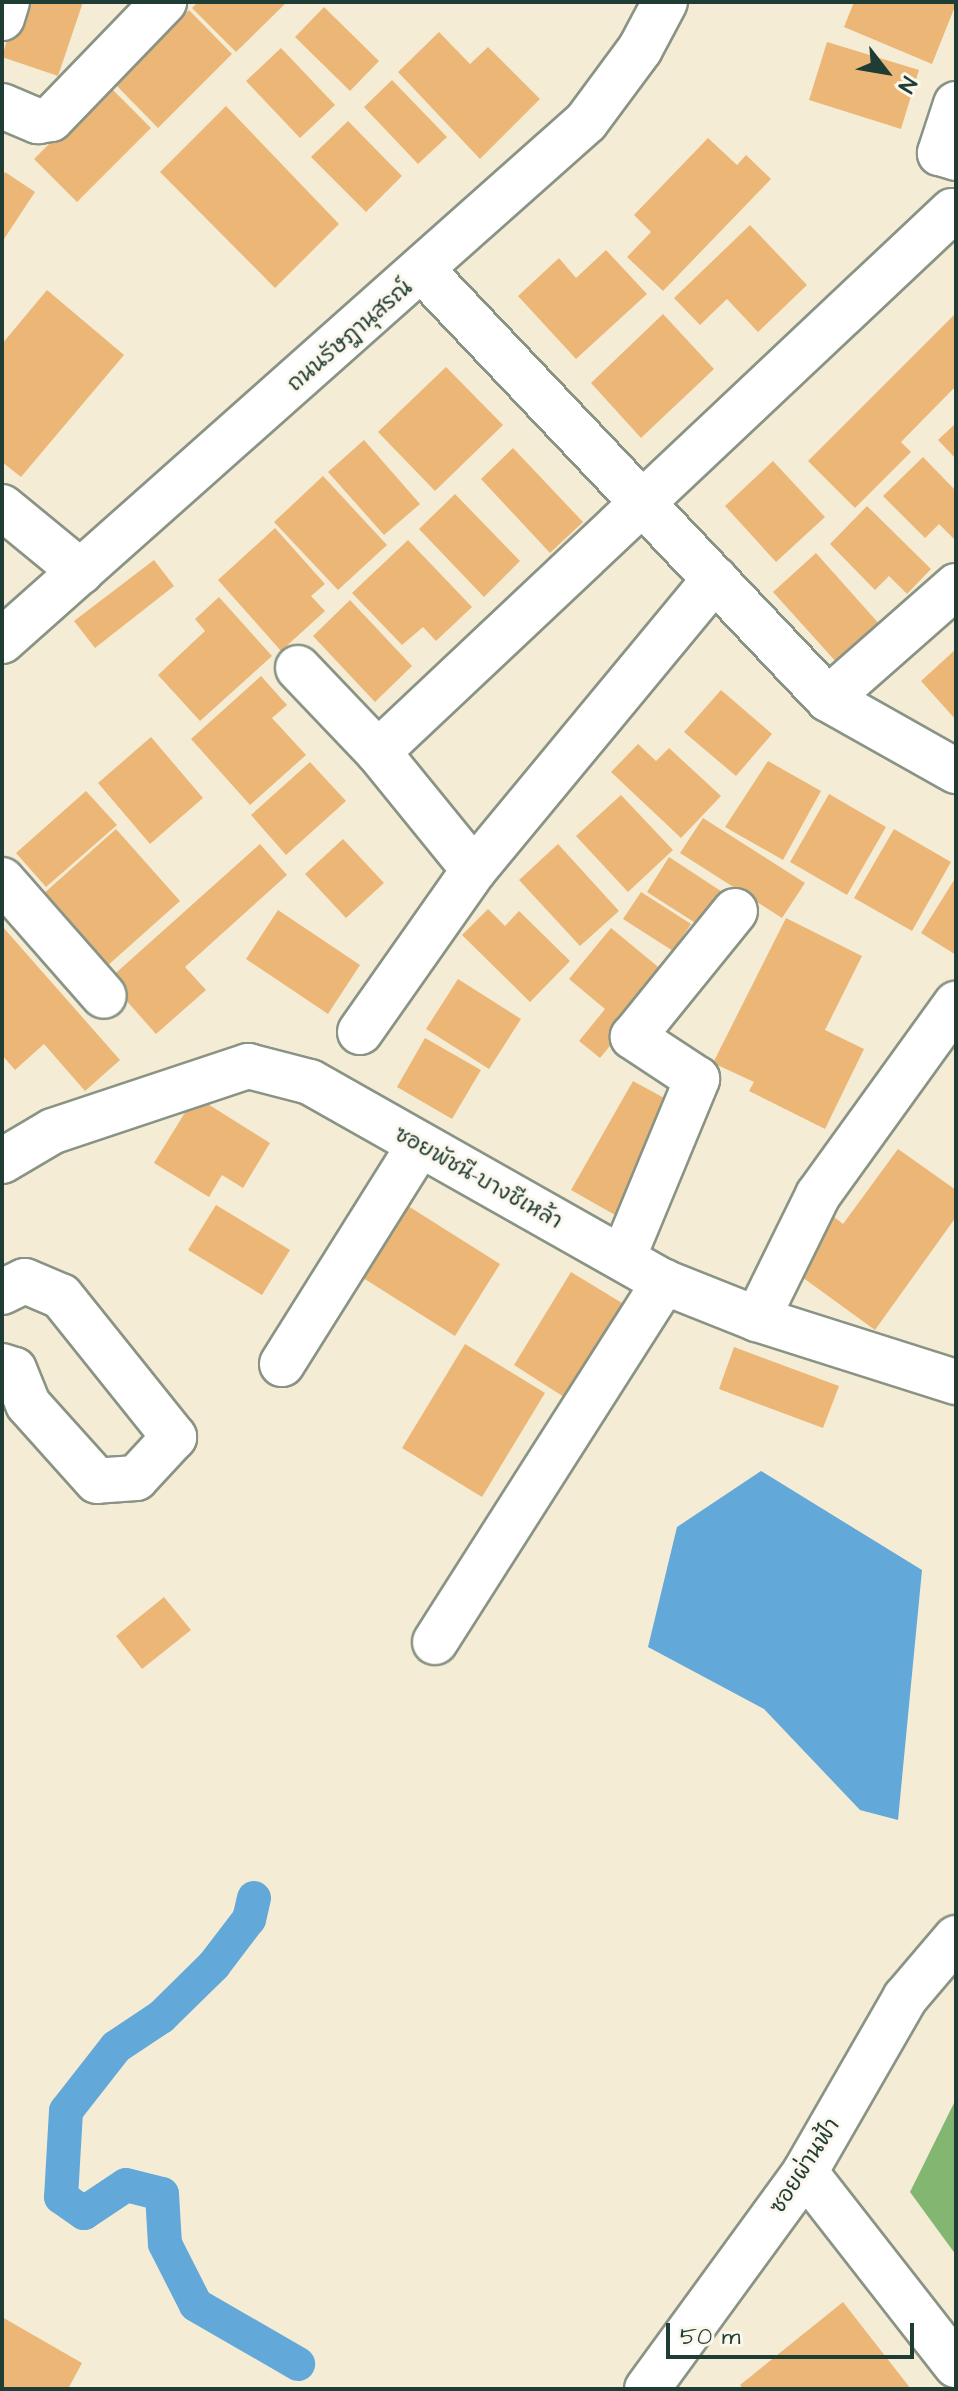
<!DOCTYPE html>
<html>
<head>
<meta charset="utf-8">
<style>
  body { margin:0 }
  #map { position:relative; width:958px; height:2391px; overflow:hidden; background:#f5ecd6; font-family:"Architects Daughter","Playpen Sans Thai",sans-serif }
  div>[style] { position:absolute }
  .forest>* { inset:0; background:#83b671 }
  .water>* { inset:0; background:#62a8d8 }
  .canal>* { height:34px; margin:-17px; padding:0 17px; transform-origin:17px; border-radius:17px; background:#62a8d8 }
  .building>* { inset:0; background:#ecb776 }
  .roads { filter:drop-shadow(2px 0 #8a9485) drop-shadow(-2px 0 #8a9485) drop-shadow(0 2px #8a9485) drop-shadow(0 -2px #8a9485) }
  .minor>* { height:44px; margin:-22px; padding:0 22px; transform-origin:22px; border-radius:22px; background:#fff }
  span { translate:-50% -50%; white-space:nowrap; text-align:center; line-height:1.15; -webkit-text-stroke:6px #fbf7ec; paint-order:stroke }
  .street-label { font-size:22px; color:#1f3d34 }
  .frame { position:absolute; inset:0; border:4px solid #1f3d34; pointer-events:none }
  .north { position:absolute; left:846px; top:32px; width:80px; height:80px; -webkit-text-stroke:6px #fbf7ec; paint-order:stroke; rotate:121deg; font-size:22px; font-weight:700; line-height:32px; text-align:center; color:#1f3d34 }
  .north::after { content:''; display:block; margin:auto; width:28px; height:36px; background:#1f3d34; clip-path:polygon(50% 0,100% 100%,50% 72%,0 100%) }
  .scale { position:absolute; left:666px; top:2323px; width:248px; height:36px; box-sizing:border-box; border:4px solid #1f3d34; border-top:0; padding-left:10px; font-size:24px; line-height:28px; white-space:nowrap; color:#1f3d34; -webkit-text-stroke:6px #fbf7ec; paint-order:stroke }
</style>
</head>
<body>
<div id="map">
  <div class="forest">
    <div style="clip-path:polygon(956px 2099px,956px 2255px,910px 2192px)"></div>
  </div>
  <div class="water">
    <div style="clip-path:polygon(761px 1471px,922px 1570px,898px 1820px,860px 1810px,764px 1709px,648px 1647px,677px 1527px)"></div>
  </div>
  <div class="canal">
    <div style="left:254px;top:1898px;width:22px;rotate:103deg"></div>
    <div style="left:249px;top:1919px;width:58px;rotate:127.3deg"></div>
    <div style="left:214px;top:1965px;width:74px;rotate:135.5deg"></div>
    <div style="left:161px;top:2017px;width:54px;rotate:146.3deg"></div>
    <div style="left:116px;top:2047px;width:81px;rotate:128deg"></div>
    <div style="left:66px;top:2111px;width:86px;rotate:93.3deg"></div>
    <div style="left:61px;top:2197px;width:28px;rotate:35deg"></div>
    <div style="left:84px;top:2213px;width:50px;rotate:-33.7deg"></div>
    <div style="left:126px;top:2185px;width:37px;rotate:14deg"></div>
    <div style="left:162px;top:2194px;width:50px;rotate:86.6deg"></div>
    <div style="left:165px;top:2244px;width:68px;rotate:63.1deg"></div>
    <div style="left:196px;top:2305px;width:118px;rotate:30deg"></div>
  </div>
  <div class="building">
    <div style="clip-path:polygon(18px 2px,83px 2px,58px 76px,2px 57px)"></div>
    <div style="clip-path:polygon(198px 2px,287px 2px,236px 52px,192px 8px)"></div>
    <div style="clip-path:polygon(854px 2px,956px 2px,956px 4px,932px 64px,844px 27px)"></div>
    <div style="clip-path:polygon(324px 7px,379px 61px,350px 91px,295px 37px)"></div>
    <div style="clip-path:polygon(189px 10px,232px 54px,158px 128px,115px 84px)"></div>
    <div style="clip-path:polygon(439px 32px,470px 64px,488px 47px,540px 99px,480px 159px,398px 72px)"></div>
    <div style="clip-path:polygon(827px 42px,919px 70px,901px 129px,809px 100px)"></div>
    <div style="clip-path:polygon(281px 48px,335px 105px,300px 138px,246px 81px)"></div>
    <div style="clip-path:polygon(392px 80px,447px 137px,418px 164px,364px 107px)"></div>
    <div style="clip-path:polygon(108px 85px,151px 128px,77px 202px,34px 159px)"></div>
    <div style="clip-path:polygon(226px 106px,339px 224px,275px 288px,160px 172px)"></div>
    <div style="clip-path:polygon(348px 121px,402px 176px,366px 212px,311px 157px)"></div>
    <div style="clip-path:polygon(708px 138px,737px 165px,746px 155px,771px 179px,663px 291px,627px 257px,651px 232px,634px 215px)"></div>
    <div style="clip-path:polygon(5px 172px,35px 192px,2px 242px,2px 178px)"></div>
    <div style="clip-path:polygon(750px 225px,807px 285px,758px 332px,727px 299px,700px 325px,674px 298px)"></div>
    <div style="clip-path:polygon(606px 250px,647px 294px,576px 359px,518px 296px,559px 258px,576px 278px)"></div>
    <div style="clip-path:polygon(47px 290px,124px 355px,21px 477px,2px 462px,2px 344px)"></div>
    <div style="clip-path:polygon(956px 313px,956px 386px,901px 442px,911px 452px,855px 508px,808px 461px)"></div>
    <div style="clip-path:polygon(663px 314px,714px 369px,641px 438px,591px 383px)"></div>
    <div style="clip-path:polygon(446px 367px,503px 425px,435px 491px,378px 432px)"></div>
    <div style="clip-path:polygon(956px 423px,956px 459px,938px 440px)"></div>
    <div style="clip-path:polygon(364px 440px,420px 504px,384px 535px,328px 472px)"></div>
    <div style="clip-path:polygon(513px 448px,583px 522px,550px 553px,481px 479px)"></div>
    <div style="clip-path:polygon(923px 457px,956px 491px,956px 541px,939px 524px,925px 538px,883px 496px)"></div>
    <div style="clip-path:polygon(773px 461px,825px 517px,776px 562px,725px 506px)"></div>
    <div style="clip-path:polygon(323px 476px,387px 545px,338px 590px,274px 522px)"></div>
    <div style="clip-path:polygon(455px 494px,520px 561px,484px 597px,419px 529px)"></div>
    <div style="clip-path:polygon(867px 506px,931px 569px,907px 594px,889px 576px,875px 590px,830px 544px)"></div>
    <div style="clip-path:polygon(275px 528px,325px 584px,311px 596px,325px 611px,281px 651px,218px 580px)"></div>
    <div style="clip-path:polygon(408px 540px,472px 607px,436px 641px,423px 627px,402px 645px,352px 593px)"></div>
    <div style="clip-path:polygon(816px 553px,881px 626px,838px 664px,773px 592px)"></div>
    <div style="clip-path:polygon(154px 560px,174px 586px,95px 648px,74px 621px)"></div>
    <div style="clip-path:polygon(219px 597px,272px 656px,200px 721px,158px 675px,205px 631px,195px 619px)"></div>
    <div style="clip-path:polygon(350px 600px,412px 666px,375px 702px,313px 636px)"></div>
    <div style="clip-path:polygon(956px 649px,956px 720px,921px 681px)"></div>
    <div style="clip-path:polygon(261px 676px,287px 705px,272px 718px,306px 755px,250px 805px,191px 739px)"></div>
    <div style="clip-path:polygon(721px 690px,772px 734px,736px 776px,684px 732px)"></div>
    <div style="clip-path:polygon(151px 737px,203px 798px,150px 844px,98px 783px)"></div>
    <div style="clip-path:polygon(638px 744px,656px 761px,669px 748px,721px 796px,681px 838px,611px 772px)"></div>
    <div style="clip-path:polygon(768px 761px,821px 791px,783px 860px,725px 827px)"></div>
    <div style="clip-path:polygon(310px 762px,346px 801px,286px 855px,251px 815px)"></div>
    <div style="clip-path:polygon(86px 791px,117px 825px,46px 887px,16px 853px)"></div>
    <div style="clip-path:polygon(829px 794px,886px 827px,847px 895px,790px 862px)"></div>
    <div style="clip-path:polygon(621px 795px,673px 850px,628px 892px,576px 836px)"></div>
    <div style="clip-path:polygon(703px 818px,805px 883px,782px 918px,680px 853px)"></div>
    <div style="clip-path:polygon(116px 829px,180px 901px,106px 967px,42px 895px)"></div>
    <div style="clip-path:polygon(894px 829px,951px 862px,912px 931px,854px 898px)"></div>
    <div style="clip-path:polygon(343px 839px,384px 883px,346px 918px,305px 874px)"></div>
    <div style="clip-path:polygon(260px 844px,287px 875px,185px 967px,206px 990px,156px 1034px,108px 980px)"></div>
    <div style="clip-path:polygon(558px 844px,619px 911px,580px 946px,519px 880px)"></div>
    <div style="clip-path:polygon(669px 857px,730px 897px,708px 931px,647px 892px)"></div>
    <div style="clip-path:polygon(956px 877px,956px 955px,921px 933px)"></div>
    <div style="clip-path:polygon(641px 892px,691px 924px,673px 951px,623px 919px)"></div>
    <div style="clip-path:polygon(488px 909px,505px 926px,519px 911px,570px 961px,530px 1002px,462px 935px)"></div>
    <div style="clip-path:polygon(278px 910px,360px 965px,328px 1014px,246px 959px)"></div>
    <div style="clip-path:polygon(786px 918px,862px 956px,825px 1030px,864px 1049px,825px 1129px,749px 1091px,754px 1082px,713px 1063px)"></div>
    <div style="clip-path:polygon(2px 926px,120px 1060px,85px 1091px,44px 1044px,15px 1070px,2px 1055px)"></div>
    <div style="clip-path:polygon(611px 928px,668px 975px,600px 1058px,579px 1041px,605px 1009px,569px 979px)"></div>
    <div style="clip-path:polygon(458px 979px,521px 1019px,489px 1069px,426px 1029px)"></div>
    <div style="clip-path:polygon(425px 1038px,481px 1070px,452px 1119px,397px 1087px)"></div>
    <div style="clip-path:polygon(633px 1081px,677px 1105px,615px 1215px,571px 1190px)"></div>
    <div style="clip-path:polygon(195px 1096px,270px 1143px,243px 1188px,222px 1175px,209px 1197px,154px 1163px)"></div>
    <div style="clip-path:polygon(898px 1149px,956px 1190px,956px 1217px,875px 1330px,795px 1272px,834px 1217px,843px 1224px)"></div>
    <div style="clip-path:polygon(397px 1199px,500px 1264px,455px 1336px,352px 1271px)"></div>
    <div style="clip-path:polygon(216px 1205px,290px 1250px,262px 1295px,188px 1250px)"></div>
    <div style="clip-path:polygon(571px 1272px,622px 1303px,564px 1397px,514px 1365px)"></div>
    <div style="clip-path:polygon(465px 1344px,545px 1393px,482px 1497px,402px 1448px)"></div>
    <div style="clip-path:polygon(734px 1347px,839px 1386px,823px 1428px,719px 1389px)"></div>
    <div style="clip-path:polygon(164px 1597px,191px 1630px,142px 1669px,116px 1636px)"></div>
    <div style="clip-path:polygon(843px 2302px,911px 2389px,743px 2389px,740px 2385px)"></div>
    <div style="clip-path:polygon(2px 2317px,82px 2363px,68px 2389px,2px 2389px)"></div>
  </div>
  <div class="roads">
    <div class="minor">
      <div style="left:2px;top:18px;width:17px;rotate:-73deg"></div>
      <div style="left:956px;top:104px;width:52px;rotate:108.1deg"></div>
      <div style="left:940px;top:153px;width:17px;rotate:17deg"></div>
      <div style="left:2px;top:106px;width:39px;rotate:23deg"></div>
      <div style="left:38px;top:121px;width:13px;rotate:-9deg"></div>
      <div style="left:51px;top:119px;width:163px;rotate:-46deg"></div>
      <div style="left:423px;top:271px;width:589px;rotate:46.58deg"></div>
      <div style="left:828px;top:699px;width:147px;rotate:29.4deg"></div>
      <div style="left:2px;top:507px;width:102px;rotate:39.4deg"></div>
      <div style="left:2px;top:641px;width:781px;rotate:-41.63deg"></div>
      <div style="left:586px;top:122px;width:91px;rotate:-53.5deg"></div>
      <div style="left:640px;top:49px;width:53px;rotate:-62deg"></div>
      <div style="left:298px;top:668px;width:116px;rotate:46.4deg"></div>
      <div style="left:378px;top:752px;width:152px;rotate:50.9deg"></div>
      <div style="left:828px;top:699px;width:171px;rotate:-41.4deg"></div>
      <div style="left:378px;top:752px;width:789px;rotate:-43.3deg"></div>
      <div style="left:2px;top:880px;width:154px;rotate:48.7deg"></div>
      <div style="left:360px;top:1032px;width:198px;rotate:-54.9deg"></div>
      <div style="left:474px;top:870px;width:378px;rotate:-50.4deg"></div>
      <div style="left:2px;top:1161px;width:59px;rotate:-30.5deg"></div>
      <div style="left:53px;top:1131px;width:206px;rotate:-18.4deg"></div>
      <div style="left:248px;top:1066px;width:64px;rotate:14.5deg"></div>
      <div style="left:310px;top:1082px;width:407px;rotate:29.5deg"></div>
      <div style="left:664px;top:1282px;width:100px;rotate:21.7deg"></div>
      <div style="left:757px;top:1319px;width:209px;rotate:17.6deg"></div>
      <div style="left:623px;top:1258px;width:194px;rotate:-67.5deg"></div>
      <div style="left:697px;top:1079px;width:77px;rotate:-146.7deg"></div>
      <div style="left:633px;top:1037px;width:162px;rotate:-51deg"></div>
      <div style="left:2px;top:1292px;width:25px;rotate:-26deg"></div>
      <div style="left:25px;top:1281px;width:39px;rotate:23deg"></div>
      <div style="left:61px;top:1296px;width:181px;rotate:51.3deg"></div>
      <div style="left:174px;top:1437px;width:56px;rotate:132.8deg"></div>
      <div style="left:136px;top:1478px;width:39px;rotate:176deg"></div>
      <div style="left:97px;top:1481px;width:103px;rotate:-131.9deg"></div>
      <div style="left:28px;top:1404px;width:37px;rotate:-112deg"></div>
      <div style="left:14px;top:1370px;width:13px;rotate:-162deg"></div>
      <div style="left:757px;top:1319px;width:138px;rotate:-63.8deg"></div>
      <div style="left:818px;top:1195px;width:236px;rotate:-54.2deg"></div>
      <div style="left:282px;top:1364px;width:257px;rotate:-57.9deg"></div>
      <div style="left:435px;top:1642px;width:427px;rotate:-57.5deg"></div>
      <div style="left:805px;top:2172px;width:245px;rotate:52deg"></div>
      <div style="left:647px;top:2389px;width:268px;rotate:-53.9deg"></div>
      <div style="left:805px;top:2172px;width:201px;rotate:-60.1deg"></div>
      <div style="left:905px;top:1998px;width:79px;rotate:-49.6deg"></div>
    </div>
  </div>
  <div class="street-label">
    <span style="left:350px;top:336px;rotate:-41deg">ถนนรัษฎานุสรณ์</span>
    <span style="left:478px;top:1178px;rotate:29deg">ซอยพัชนี-บางชีเหล้า</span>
    <span style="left:805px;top:2166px;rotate:-57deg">ซอยผ่านฟ้า</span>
  </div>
  <div class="frame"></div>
  <div class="north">N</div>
  <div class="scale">50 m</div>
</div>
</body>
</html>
